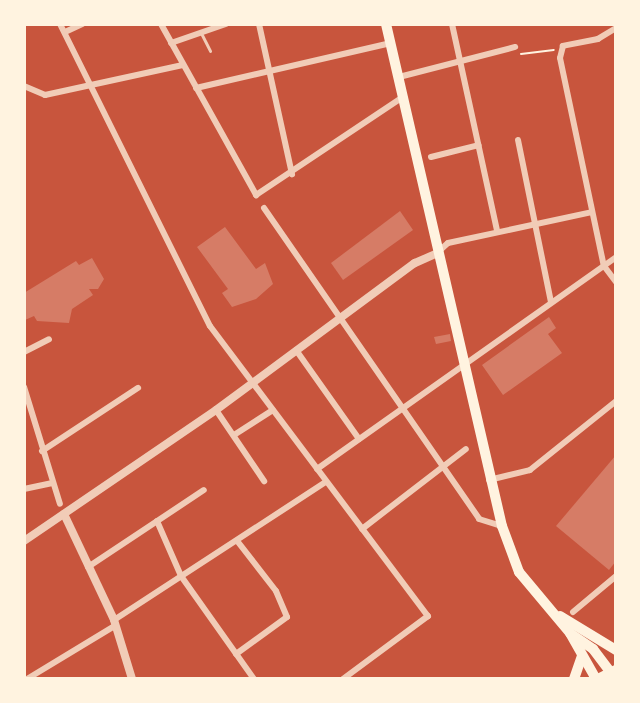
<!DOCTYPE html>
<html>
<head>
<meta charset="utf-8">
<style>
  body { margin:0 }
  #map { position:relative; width:640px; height:703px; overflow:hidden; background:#c8553d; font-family:Mulish,sans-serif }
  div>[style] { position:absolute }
  .building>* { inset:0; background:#d67c66 }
  .path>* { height:2px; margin:-1px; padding:0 1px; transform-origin:1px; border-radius:1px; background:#fff3e0 }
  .service>* { height:3px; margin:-1.5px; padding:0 1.5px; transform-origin:1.5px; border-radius:1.5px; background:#f1ccb7 }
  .minor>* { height:6px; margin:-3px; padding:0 3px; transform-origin:3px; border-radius:3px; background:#f1ccb7 }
  .tertiary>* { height:8px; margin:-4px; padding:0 4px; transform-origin:4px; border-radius:4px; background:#f1ccb7 }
  .primary>* { height:10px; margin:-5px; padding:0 5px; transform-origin:5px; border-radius:5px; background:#fff3e0 }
  .trunk>* { height:10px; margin:-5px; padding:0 5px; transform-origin:5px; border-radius:5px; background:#fff3e0 }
  span { translate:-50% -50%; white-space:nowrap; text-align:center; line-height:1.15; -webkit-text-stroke:8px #fff3e0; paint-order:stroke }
  .frame { position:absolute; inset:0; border:26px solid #fff3e0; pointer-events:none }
</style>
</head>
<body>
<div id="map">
  <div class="building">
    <div style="clip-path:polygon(400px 211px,413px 230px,343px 280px,331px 263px)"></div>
    <div style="clip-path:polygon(225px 227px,256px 269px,265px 263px,273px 284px,256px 299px,232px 307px,222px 293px,228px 289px,197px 247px)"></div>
    <div style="clip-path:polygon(92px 258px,104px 279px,98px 289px,89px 289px,93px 295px,72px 309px,69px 323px,37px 321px,34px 316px,25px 320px,24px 293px,76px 261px,79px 265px)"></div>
    <div style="clip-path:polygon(549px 317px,556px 328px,548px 334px,562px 353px,503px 395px,482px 365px)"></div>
    <div style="clip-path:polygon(450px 334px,451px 341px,436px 344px,434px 337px)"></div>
    <div style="clip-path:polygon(616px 455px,616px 561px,609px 570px,556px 526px)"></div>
  </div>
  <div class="path">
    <div style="left:521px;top:54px;width:33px;rotate:-7deg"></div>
  </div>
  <div class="service">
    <div style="left:201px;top:33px;width:20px;rotate:63deg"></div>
  </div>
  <div class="minor">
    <div style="left:60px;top:24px;width:337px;rotate:63.6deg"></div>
    <div style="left:210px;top:326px;width:363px;rotate:53.1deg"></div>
    <div style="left:428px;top:616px;width:106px;rotate:143.5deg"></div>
    <div style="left:161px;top:24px;width:196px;rotate:60.9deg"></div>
    <div style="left:256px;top:195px;width:177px;rotate:-33.7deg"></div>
    <div style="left:259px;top:24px;width:154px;rotate:77.6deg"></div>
    <div style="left:452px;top:24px;width:212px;rotate:77.7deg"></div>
    <div style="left:616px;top:28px;width:21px;rotate:149deg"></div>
    <div style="left:598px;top:39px;width:36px;rotate:169deg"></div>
    <div style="left:563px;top:46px;width:12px;rotate:104deg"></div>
    <div style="left:560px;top:58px;width:213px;rotate:78.1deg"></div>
    <div style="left:604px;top:266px;width:20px;rotate:53deg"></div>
    <div style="left:65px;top:32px;width:19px;rotate:-25deg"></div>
    <div style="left:171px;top:43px;width:58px;rotate:-19.1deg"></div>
    <div style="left:399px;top:77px;width:120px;rotate:-14.5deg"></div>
    <div style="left:24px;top:86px;width:23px;rotate:23deg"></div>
    <div style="left:45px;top:95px;width:141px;rotate:-12.3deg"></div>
    <div style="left:196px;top:88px;width:200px;rotate:-13deg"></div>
    <div style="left:518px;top:140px;width:165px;rotate:78.5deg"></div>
    <div style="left:431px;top:157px;width:49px;rotate:-14deg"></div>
    <div style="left:264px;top:208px;width:378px;rotate:55.3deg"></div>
    <div style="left:479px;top:519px;width:24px;rotate:17deg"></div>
    <div style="left:438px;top:252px;width:13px;rotate:-42deg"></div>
    <div style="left:448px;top:243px;width:147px;rotate:-12.1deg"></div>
    <div style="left:296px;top:350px;width:109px;rotate:54.7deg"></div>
    <div style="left:24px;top:352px;width:28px;rotate:-27deg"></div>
    <div style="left:24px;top:387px;width:122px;rotate:72.9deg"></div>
    <div style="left:216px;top:410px;width:86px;rotate:55.9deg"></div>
    <div style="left:234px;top:435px;width:46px;rotate:-32.7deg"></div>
    <div style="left:42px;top:451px;width:115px;rotate:-33.3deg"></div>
    <div style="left:317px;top:469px;width:367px;rotate:-35.3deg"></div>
    <div style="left:489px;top:480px;width:42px;rotate:-13.7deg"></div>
    <div style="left:530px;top:470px;width:110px;rotate:-38.7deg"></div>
    <div style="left:24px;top:489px;width:29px;rotate:-12deg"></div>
    <div style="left:157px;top:521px;width:60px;rotate:66.4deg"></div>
    <div style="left:181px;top:576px;width:126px;rotate:54.7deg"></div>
    <div style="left:362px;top:529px;width:131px;rotate:-37.6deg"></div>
    <div style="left:88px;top:567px;width:139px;rotate:-33.6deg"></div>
    <div style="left:573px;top:612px;width:56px;rotate:-39.9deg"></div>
    <div style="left:114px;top:620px;width:253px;rotate:-33.1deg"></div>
    <div style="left:236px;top:654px;width:63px;rotate:-36deg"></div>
    <div style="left:287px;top:617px;width:28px;rotate:-113deg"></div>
    <div style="left:276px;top:591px;width:62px;rotate:-127.8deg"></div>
    <div style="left:27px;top:679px;width:104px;rotate:-31.2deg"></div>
  </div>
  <div class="tertiary">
    <div style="left:64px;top:514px;width:117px;rotate:64.7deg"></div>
    <div style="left:114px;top:620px;width:62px;rotate:73deg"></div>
    <div style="left:24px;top:541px;width:232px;rotate:-34.3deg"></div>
    <div style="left:216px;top:410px;width:247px;rotate:-36.5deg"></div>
    <div style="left:415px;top:263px;width:22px;rotate:-24deg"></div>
  </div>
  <div class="primary">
    <div style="left:386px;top:24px;width:515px;rotate:76.99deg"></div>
    <div style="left:502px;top:526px;width:49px;rotate:69.7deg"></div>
    <div style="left:519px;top:572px;width:80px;rotate:50.1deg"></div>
    <div style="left:570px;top:633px;width:53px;rotate:60.5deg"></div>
    <div style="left:560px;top:616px;width:66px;rotate:31.3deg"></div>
    <div style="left:571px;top:634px;width:27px;rotate:34deg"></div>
    <div style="left:593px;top:649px;width:38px;rotate:53deg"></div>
  </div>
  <div class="trunk">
    <div style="left:574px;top:679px;width:24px;rotate:-71deg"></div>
    <div style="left:598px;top:679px;width:20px;rotate:-27deg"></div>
  </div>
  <div class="frame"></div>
</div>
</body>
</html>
